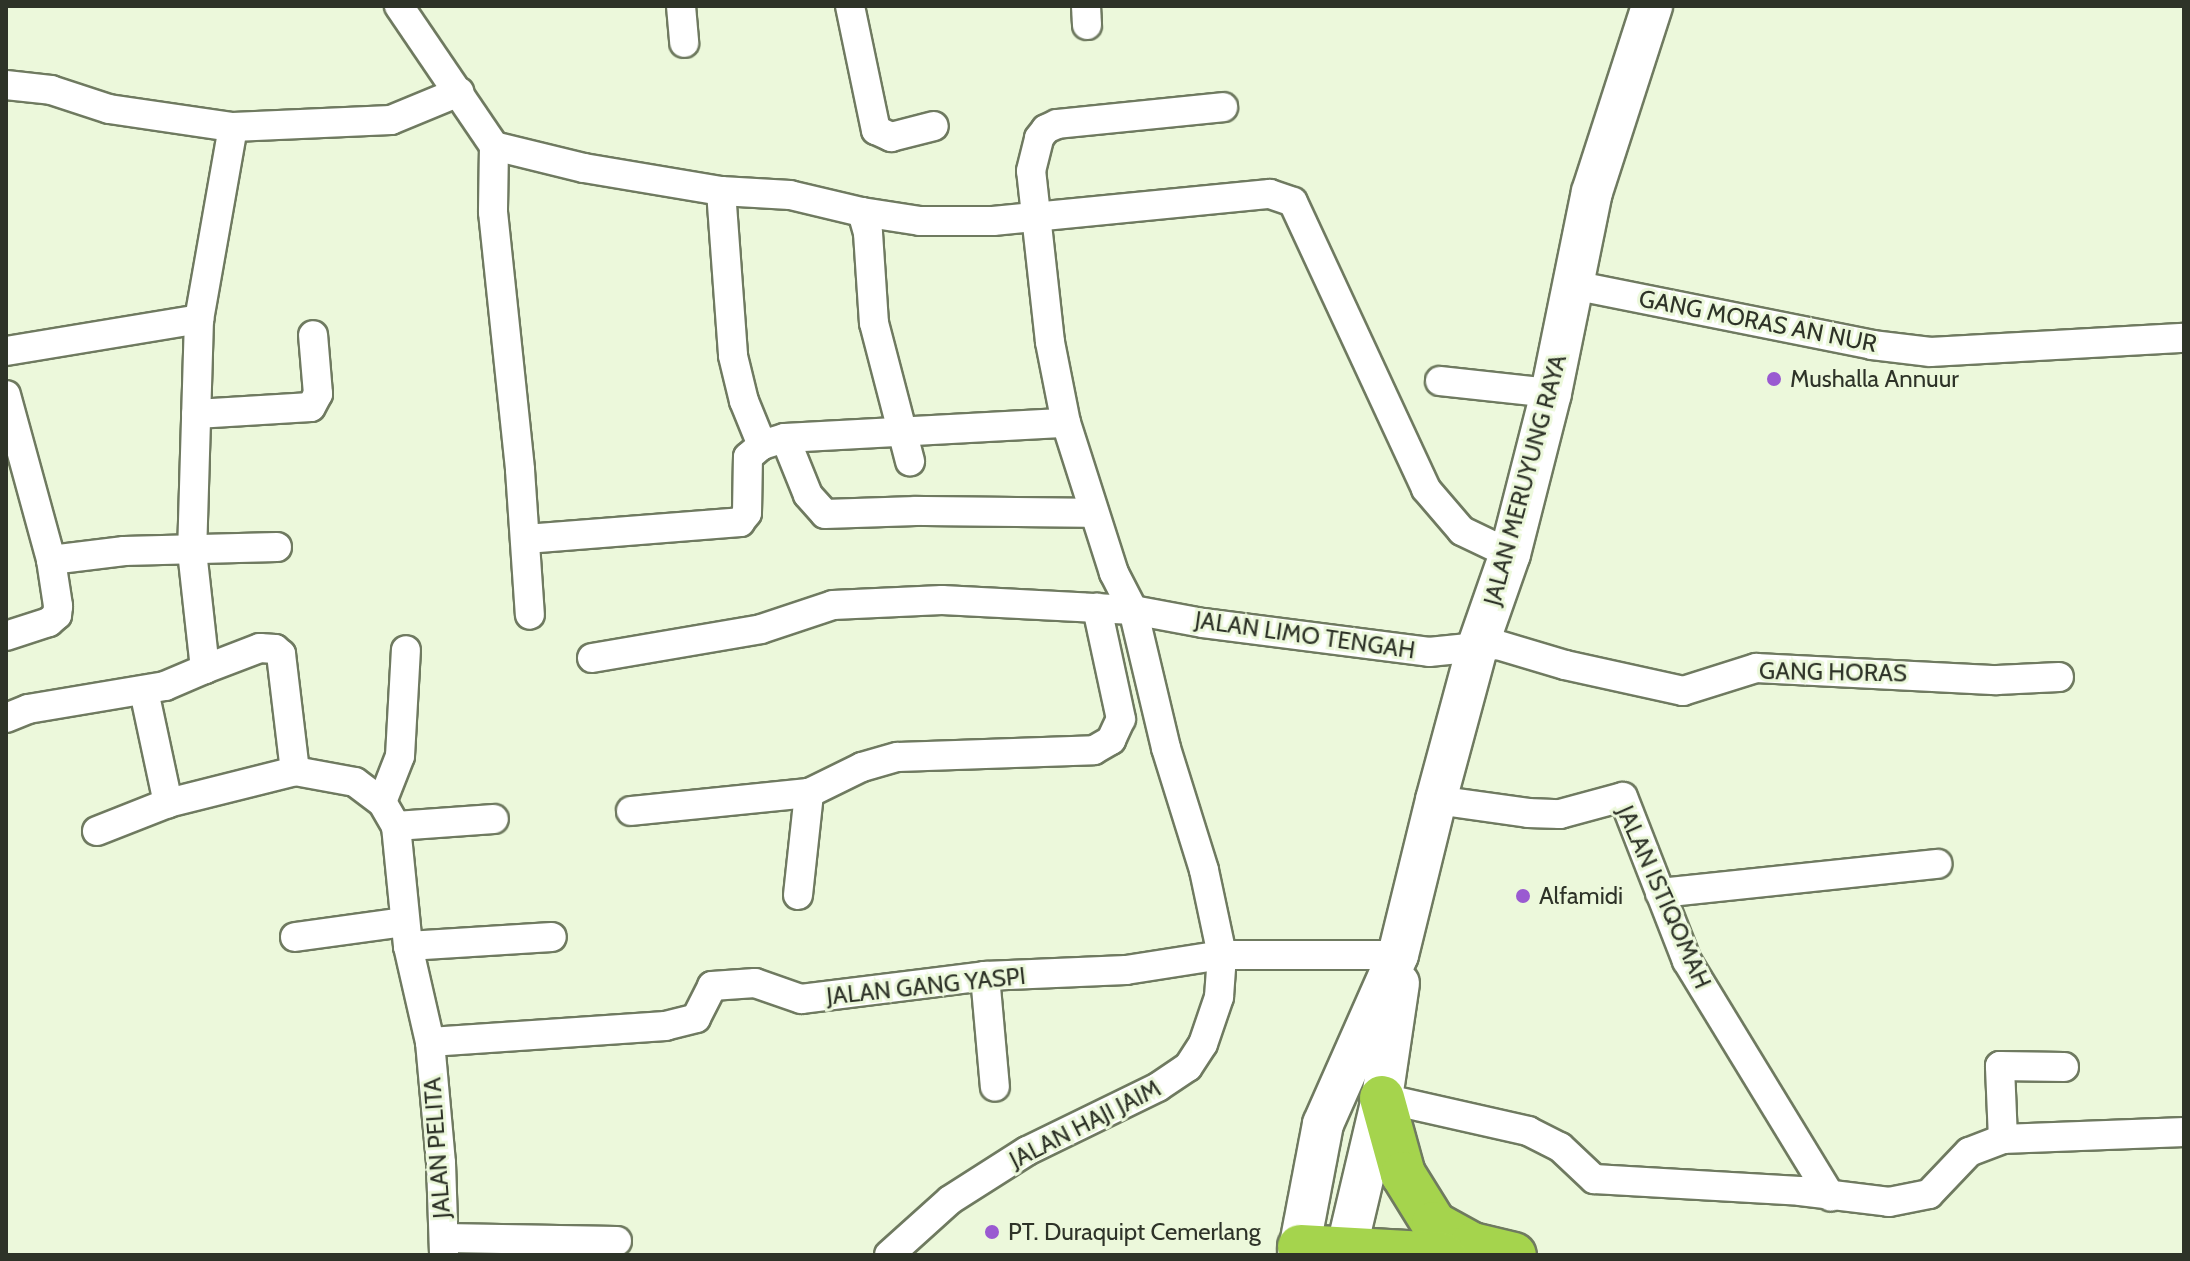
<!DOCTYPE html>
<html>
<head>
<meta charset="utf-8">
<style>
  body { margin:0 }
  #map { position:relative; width:2190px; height:1261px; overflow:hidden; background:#ecf8db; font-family:Cabin,sans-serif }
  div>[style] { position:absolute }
  .roads { filter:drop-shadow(2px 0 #6f7a60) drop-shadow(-2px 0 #6f7a60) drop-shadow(0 2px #6f7a60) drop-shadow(0 -2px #6f7a60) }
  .street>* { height:28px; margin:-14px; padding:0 14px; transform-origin:14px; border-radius:14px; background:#fff }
  .secondary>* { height:40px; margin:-20px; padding:0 20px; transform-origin:20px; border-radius:20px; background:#fff }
  .highway>* { height:44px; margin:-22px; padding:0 22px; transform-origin:22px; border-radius:22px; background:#a5d44d }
  .dots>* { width:22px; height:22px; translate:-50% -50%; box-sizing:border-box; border:4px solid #ecf8db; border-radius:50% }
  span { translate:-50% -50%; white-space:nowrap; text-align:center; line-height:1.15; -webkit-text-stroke:6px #ecf8db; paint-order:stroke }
  .street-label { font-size:24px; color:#2e3328 }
  .poi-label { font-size:24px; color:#2e3328 }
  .left { translate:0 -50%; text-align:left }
  .frame { position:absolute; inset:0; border:8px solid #2e3328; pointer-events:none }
</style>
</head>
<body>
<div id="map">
  <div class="roads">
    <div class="street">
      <div style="left:399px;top:6px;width:169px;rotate:55.8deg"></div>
      <div style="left:494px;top:146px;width:93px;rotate:13.7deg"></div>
      <div style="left:584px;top:168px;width:139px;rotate:9.5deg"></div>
      <div style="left:721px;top:191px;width:69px;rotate:3.3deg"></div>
      <div style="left:790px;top:195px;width:74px;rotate:13.3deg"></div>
      <div style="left:862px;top:212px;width:59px;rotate:8.8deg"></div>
      <div style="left:920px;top:221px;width:73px"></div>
      <div style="left:993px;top:221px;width:278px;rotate:-5.6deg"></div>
      <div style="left:1270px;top:194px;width:24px;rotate:19deg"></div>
      <div style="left:1293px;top:202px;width:316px;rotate:65.1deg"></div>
      <div style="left:1426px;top:489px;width:55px;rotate:49.4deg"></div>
      <div style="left:1462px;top:531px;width:53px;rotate:25.6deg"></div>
      <div style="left:681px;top:6px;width:37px;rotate:85deg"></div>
      <div style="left:850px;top:6px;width:127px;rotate:78.2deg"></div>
      <div style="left:876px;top:130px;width:17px;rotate:25deg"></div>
      <div style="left:891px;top:137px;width:44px;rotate:-14.3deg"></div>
      <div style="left:1086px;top:6px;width:19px;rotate:87deg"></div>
      <div style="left:6px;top:85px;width:45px;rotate:6.3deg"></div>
      <div style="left:51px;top:90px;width:61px;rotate:18.1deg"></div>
      <div style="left:109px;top:109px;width:125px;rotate:8.3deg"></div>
      <div style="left:233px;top:127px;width:158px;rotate:-2.5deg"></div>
      <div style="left:391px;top:120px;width:74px;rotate:-22.4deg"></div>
      <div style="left:233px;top:127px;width:195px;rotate:100deg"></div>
      <div style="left:199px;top:319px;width:232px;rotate:91.7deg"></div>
      <div style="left:192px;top:551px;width:119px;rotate:83.7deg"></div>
      <div style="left:205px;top:669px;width:59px;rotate:-20.9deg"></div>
      <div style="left:260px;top:648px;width:15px;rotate:4deg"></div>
      <div style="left:275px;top:649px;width:8px;rotate:40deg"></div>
      <div style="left:281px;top:654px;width:118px;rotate:83.2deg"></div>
      <div style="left:494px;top:146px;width:66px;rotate:90.9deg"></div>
      <div style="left:493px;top:212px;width:259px;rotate:84deg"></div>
      <div style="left:520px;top:470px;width:145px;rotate:86.1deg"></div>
      <div style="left:721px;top:191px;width:165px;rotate:85.8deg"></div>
      <div style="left:733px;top:356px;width:46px;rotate:76.3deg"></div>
      <div style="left:744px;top:401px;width:48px;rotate:67.8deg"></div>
      <div style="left:862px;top:212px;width:22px;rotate:74deg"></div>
      <div style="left:868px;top:233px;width:90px;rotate:86.2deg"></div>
      <div style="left:874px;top:323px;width:143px;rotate:75.4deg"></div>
      <div style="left:1573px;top:285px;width:305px;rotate:11.3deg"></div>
      <div style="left:1872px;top:345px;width:59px;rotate:6.8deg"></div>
      <div style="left:1931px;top:352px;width:253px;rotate:-3.2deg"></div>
      <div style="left:6px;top:351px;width:196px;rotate:-9.4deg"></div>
      <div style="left:1440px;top:381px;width:112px;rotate:6.2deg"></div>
      <div style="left:6px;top:395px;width:171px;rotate:74.7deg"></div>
      <div style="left:51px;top:560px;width:47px;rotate:81.3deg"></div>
      <div style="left:58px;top:606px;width:9px;rotate:96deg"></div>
      <div style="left:57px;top:615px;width:11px;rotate:139deg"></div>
      <div style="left:49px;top:622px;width:45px;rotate:162deg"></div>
      <div style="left:196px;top:414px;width:115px;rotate:-3.5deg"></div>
      <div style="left:311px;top:407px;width:15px;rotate:-62deg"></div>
      <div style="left:318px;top:394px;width:59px;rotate:-94.8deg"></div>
      <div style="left:785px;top:438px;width:61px;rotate:68deg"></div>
      <div style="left:808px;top:495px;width:25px;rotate:48deg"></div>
      <div style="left:825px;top:514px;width:91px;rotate:-1.9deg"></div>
      <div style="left:916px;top:511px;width:178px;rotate:0.6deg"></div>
      <div style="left:526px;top:539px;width:215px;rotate:-4.5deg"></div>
      <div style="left:740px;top:522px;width:11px;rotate:-52deg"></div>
      <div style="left:747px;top:513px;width:56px;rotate:-89deg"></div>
      <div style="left:748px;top:457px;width:18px;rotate:-41deg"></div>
      <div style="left:762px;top:445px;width:24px;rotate:-17deg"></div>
      <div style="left:785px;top:438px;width:281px;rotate:-3.1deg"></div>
      <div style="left:51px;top:560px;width:74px;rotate:-7deg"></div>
      <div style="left:124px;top:551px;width:153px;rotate:-1.5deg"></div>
      <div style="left:592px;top:658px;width:171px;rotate:-9.7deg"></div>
      <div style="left:761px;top:629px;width:76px;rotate:-18.4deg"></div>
      <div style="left:833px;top:605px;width:109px;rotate:-2.6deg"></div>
      <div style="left:942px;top:600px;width:191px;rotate:3deg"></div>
      <div style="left:1133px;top:610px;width:71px;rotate:10.5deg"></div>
      <div style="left:1203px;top:623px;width:228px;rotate:7.3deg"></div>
      <div style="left:1429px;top:652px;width:69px;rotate:-5.8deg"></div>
      <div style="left:1498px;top:645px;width:70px;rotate:16.6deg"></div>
      <div style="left:1565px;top:665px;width:121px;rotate:12.4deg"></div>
      <div style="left:1683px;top:691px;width:77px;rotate:-17.5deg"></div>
      <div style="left:1756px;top:668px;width:241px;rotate:2.9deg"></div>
      <div style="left:1997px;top:680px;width:62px;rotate:-2.8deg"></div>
      <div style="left:144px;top:691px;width:115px;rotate:77.9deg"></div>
      <div style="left:6px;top:718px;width:24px;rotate:-22deg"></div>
      <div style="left:28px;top:709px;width:139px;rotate:-9.5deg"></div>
      <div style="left:165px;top:686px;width:43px;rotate:-23deg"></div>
      <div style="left:1436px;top:800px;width:93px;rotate:8deg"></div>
      <div style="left:1528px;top:813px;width:32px;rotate:2deg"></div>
      <div style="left:1560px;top:814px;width:65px;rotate:-15.1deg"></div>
      <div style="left:1623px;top:797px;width:176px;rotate:68.7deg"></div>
      <div style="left:1687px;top:961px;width:276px;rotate:58.6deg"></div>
      <div style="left:382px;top:802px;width:49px;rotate:-68.6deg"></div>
      <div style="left:400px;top:756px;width:106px;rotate:-86.8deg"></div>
      <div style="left:631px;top:811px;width:179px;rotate:-5.8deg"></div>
      <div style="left:396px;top:826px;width:98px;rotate:-4.1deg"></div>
      <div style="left:97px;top:831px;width:76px;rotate:-21.5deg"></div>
      <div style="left:168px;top:803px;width:131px;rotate:-14.1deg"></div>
      <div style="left:295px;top:771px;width:61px;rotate:10.4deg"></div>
      <div style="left:355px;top:782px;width:34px;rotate:37deg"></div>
      <div style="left:382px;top:802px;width:28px;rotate:60deg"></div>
      <div style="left:396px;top:826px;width:121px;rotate:84.3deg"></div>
      <div style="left:408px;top:946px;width:98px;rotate:77.1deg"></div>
      <div style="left:430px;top:1042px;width:121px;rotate:84.8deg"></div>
      <div style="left:441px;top:1163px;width:92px;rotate:88.1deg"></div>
      <div style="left:1660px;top:893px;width:279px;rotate:-6deg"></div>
      <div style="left:798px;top:895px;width:103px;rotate:-83.8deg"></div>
      <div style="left:809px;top:793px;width:59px;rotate:-26.1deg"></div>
      <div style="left:862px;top:767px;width:37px;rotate:-16deg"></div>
      <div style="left:898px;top:757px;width:196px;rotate:-2deg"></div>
      <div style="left:1094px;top:750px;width:20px;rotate:-30deg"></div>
      <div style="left:1111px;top:740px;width:23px;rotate:-65deg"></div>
      <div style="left:1121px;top:719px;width:114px;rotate:-102.2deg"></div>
      <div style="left:295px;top:937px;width:111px;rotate:-7.8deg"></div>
      <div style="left:408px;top:946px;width:144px;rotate:-3.6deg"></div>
      <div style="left:985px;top:976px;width:111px;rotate:84.9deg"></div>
      <div style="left:430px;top:1042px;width:236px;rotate:-3.9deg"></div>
      <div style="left:665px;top:1026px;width:32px;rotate:-14deg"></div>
      <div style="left:696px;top:1018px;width:36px;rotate:-63deg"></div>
      <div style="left:712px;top:986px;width:43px;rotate:-4deg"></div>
      <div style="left:755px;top:983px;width:49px;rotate:19.2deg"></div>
      <div style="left:801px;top:999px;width:185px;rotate:-7.1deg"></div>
      <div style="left:985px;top:976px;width:141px;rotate:-2.4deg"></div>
      <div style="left:1126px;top:970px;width:97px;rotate:-8.9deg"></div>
      <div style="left:1222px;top:955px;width:176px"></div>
      <div style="left:1382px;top:1098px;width:150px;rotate:12.7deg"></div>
      <div style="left:1528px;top:1131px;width:36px;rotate:27deg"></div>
      <div style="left:1560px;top:1147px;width:47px;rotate:43.3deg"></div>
      <div style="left:1594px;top:1179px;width:206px;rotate:3.3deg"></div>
      <div style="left:1800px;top:1191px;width:90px;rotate:7deg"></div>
      <div style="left:1889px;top:1202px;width:41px;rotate:-11.3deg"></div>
      <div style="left:1929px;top:1194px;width:58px;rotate:-46.4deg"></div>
      <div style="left:1969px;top:1152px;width:36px;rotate:-21deg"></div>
      <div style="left:2003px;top:1139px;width:181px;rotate:-2.2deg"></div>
      <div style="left:2003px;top:1139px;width:73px;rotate:-92.4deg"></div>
      <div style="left:2000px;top:1066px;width:64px;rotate:0.9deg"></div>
      <div style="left:444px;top:1238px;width:173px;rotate:1deg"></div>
      <div style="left:889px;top:1255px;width:82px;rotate:-42deg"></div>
      <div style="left:950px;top:1200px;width:91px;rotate:-32.5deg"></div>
      <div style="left:1027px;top:1151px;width:146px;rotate:-26deg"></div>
      <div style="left:1158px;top:1087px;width:36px;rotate:-34deg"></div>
      <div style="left:1188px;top:1067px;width:27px;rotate:-57deg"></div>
      <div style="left:1203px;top:1044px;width:50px;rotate:-71.2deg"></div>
      <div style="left:1219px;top:997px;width:42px;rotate:-85.9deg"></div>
      <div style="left:1222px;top:955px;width:87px;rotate:-102deg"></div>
      <div style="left:1204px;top:870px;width:128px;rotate:-107.3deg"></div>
      <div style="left:1166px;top:748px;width:142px;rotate:-103.4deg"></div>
      <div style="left:1133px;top:610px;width:42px;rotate:-117.2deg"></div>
      <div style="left:1114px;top:573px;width:157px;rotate:-107.7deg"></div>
      <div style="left:1066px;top:423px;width:83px;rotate:-101.2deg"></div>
      <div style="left:1050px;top:342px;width:172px;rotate:-96.3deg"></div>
      <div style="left:1031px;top:171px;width:34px;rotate:-76deg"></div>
      <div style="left:1039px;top:138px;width:11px;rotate:-52deg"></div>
      <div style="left:1046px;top:129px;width:12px;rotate:-24deg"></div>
      <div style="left:1057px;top:124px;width:167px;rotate:-5.8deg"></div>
    </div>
    <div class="secondary">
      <div style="left:1298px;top:1255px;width:133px;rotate:-79.2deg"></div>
      <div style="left:1323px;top:1124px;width:185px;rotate:-66.1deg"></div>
      <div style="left:1398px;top:955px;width:160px;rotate:-76.2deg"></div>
      <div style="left:1436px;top:800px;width:157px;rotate:-74.9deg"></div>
      <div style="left:1477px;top:648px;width:100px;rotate:-70.7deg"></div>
      <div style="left:1510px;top:554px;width:166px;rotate:-75.7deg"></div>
      <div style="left:1551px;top:393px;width:205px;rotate:-78.5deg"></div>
      <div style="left:1592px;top:192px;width:195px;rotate:-72.1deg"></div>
      <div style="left:1345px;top:1255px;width:161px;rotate:-76.7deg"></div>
      <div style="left:1382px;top:1098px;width:116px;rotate:-81.6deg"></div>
    </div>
    <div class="highway">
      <div style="left:1382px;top:1098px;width:79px;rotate:74.6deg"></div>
      <div style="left:1403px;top:1174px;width:59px;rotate:58.2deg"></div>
      <div style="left:1434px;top:1224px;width:43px;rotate:28.9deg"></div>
      <div style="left:1472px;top:1245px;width:43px;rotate:13.4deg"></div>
      <div style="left:1300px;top:1247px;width:143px;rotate:3.2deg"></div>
    </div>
  </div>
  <div class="dots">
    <div style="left:1774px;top:379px;background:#9a5ad1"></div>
    <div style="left:1523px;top:896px;background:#9a5ad1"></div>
    <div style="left:992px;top:1232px;background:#9a5ad1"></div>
  </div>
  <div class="street-label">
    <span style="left:1758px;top:321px;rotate:11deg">GANG MORAS AN NUR</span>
    <span style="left:1525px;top:480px;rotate:-75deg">JALAN MERUYUNG RAYA</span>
    <span style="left:1305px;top:635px;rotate:8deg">JALAN LIMO TENGAH</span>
    <span style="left:1833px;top:672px;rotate:1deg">GANG HORAS</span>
    <span style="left:1664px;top:897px;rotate:66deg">JALAN ISTIQOMAH</span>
    <span style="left:926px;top:986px;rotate:-6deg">JALAN GANG YASPI</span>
    <span style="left:1085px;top:1124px;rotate:-27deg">JALAN HAJI JAIM</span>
    <span style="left:437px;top:1148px;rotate:-94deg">JALAN PELITA</span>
  </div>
  <div class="poi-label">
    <span class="left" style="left:1790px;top:379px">Mushalla Annuur</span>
    <span class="left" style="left:1539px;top:896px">Alfamidi</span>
    <span class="left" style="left:1008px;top:1232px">PT. Duraquipt Cemerlang</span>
  </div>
  <div class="frame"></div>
</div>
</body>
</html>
